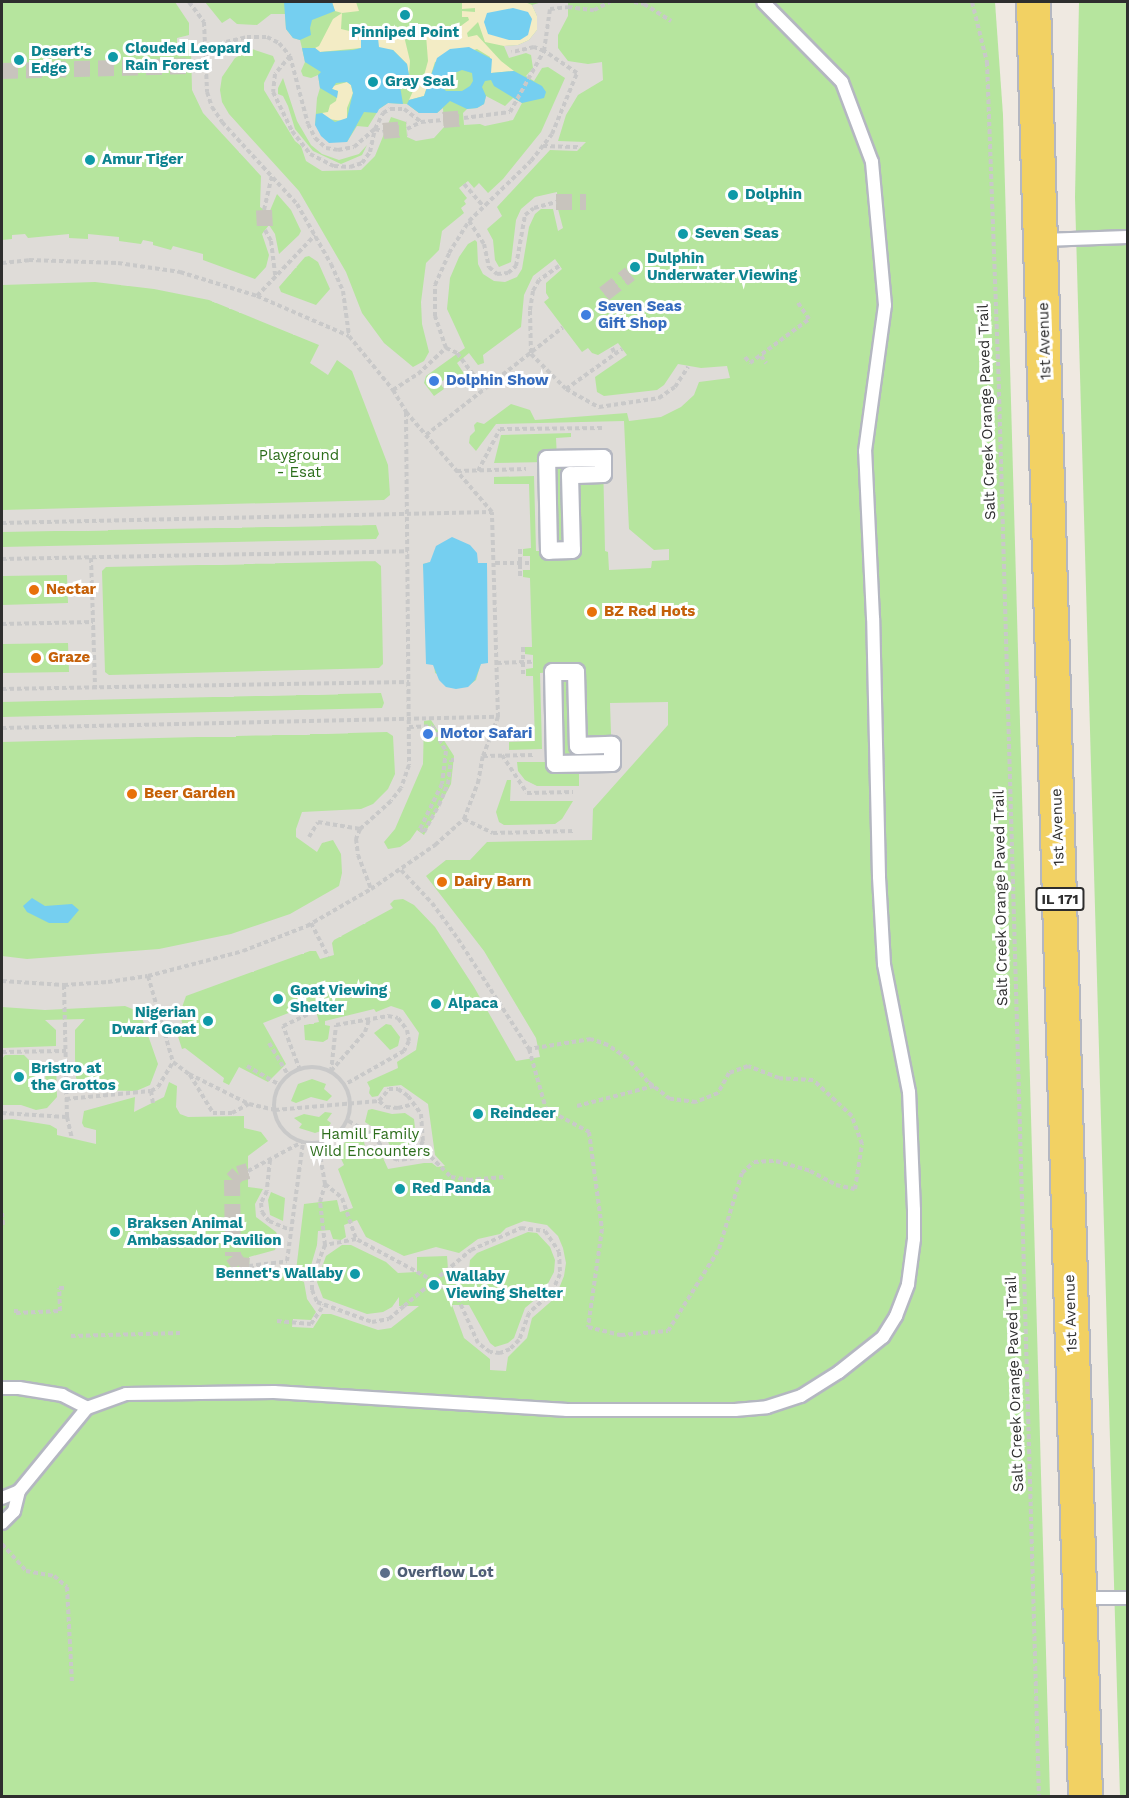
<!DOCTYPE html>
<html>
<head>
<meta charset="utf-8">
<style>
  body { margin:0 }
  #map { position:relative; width:1129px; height:1798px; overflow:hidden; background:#efe9e1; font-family:"Work Sans",sans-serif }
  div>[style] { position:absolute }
  .green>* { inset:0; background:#b6e59e }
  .sand>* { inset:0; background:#f3ecc5 }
  .plaza>* { inset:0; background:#dfdcd8 }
  .water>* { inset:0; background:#75cff0 }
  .pedestrian-tunnel>* { height:16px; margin-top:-8px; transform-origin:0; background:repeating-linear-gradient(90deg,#c8c4bd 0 16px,transparent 0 24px) }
  .path>* { height:4px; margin-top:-2px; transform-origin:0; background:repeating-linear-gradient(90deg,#c9c9c9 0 4.5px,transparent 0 7.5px) }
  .path>.ring { margin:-2px; padding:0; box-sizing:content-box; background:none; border:4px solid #c9c9c9; border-radius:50% }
  .roads { filter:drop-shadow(2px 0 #b4b7c1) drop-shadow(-2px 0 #b4b7c1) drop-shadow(0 2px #b4b7c1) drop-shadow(0 -2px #b4b7c1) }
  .service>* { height:12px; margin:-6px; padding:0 6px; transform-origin:6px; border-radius:6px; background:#fff }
  .pedestrian>* { height:16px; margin:-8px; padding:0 8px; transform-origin:8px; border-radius:8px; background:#fff }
  .primary>* { height:33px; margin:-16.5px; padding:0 16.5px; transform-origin:16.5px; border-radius:16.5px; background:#f2d163 }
  .dots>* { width:16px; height:16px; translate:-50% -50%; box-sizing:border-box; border:3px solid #fff; border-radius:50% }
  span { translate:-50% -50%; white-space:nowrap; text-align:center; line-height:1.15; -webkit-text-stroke:6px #fff; paint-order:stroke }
  .shield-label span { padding:2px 4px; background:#fff; border:2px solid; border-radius:4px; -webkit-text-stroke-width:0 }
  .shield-label { font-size:14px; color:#2e2e2e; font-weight:700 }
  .culture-label { font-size:15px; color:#0d838f; font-weight:700 }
  .left { translate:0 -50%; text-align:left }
  .right { translate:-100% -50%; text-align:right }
  .shop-label { font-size:15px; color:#366cbe; font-weight:700 }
  .street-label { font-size:15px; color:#2e2e2e }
  .park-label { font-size:15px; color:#2c6e1b }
  .food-label { font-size:15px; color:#c56008; font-weight:700 }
  .service-label { font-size:15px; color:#4e5e75; font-weight:700 }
  .frame { position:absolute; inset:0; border:3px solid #2e2e2e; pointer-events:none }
</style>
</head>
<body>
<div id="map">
  <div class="green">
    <div style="clip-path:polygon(2px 2px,995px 2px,1003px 115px,1050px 1796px,2px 1796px)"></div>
    <div style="clip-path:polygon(1079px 2px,1128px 2px,1127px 1796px,1120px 1796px,1075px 197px)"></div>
  </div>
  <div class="sand">
    <div style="clip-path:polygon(332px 2px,356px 2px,359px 11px,342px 13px,341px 29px,366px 35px,387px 32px,404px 36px,410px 61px,409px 75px,407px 64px,393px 50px,361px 48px,320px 52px,315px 48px,319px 46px,333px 19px,342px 13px,335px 11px)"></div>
    <div style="clip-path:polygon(462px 2px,525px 2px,532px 5px,537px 16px,537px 30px,529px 40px,518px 45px,504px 46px,485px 42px,478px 22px,467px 33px,468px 37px,477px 35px,501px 61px,514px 71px,491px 73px,490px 57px,477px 49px,435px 62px,424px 96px,409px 100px,413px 91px,422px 83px,428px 61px,426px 35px,438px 31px,451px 33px,469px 20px,468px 17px,462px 17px,462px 11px,475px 12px,475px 8px,462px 9px)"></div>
    <div style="clip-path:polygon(347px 82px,351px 85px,353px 93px,347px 108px,347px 118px,343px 121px,328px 119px,322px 113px,328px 112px,330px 105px,336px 101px,338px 91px,332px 89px,333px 86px)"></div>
  </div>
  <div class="plaza">
    <div style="clip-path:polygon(evenodd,175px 2px,205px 2px,222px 23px,230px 18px,237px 24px,257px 25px,271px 14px,285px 14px,286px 29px,293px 38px,300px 40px,302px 48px,305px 62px,301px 71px,303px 76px,311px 78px,318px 75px,320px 88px,317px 98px,315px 125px,347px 142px,357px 126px,368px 127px,379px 109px,388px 103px,407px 104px,419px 113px,437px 113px,443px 108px,444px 127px,434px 138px,416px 141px,407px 137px,406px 122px,391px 117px,375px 156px,361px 170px,322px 171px,306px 161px,301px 146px,295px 141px,264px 90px,264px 83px,275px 61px,273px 56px,252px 49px,235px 58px,222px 77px,220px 90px,222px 102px,229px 114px,299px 191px,346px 272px,362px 313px,384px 343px,413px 367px,424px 361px,429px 352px,422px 324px,421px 302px,426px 263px,439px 250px,442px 231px,464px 213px,461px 208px,466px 204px,464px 201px,467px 198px,459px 188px,468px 181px,474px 188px,479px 183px,488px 193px,503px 179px,541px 132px,565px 78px,548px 67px,542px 68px,534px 81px,526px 76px,533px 68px,531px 55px,526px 53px,509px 58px,504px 46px,518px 45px,529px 40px,537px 30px,537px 16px,532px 5px,542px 2px,568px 2px,568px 16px,558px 35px,558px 48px,568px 61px,588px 64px,602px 62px,603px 80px,578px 95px,566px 115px,558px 141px,586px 142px,577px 151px,550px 150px,497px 207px,502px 216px,487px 229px,493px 240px,495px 260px,499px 267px,511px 262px,516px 220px,521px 209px,535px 197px,557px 192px,558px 209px,563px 228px,558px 231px,553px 209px,541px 209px,535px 214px,529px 227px,522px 269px,517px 277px,505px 282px,494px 281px,483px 274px,478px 264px,477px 242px,475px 240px,468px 244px,459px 257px,450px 278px,447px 309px,465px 348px,426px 376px,424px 383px,434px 396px,444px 389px,440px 383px,445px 379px,450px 387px,465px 375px,457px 363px,469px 353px,478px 365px,484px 363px,483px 355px,521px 327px,524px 295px,533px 276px,555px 259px,562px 269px,546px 283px,546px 293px,549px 298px,544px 302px,582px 352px,588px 348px,592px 353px,598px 355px,618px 343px,627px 355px,595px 377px,597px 392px,604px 396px,657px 390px,664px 385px,678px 364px,701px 368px,727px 366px,730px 378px,699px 382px,694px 395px,681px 407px,661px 417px,629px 421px,627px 413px,535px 420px,530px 410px,511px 404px,484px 424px,477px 422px,474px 425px,475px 431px,470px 436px,469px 443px,476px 451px,496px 424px,624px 421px,629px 529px,654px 550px,669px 549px,669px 560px,652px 561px,651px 568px,609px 570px,608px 552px,605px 551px,603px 458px,557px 459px,556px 438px,571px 437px,571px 433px,501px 435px,494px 463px,547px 462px,549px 551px,536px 551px,534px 476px,494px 477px,494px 484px,529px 484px,531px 548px,523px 549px,523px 556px,530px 556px,530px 570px,523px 570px,523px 577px,530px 578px,532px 647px,525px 647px,525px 654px,533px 655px,533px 668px,526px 669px,526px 676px,533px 676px,535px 741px,509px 742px,509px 750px,542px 749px,540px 673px,553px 672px,554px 762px,517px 762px,518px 771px,525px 780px,537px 786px,579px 786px,579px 764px,612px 763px,610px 703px,668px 702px,668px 725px,593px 809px,592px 840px,487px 842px,470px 860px,446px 860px,426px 876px,484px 951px,536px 1038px,540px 1057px,516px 1061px,474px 987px,435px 927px,414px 905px,403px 899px,394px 900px,390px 904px,393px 908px,334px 940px,332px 943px,334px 955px,320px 959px,316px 951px,310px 951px,186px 996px,180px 1013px,183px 1027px,175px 1027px,182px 1049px,185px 1048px,224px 1078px,223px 1082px,229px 1085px,239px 1067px,268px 1082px,286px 1064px,263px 1023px,314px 1003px,319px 1022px,304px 1025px,305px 1040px,323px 1042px,328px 1039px,330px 1026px,325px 1025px,325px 1021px,374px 1009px,376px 1012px,391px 1006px,403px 1010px,419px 1033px,416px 1050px,397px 1062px,398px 1068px,367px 1082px,370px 1088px,369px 1093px,372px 1097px,378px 1096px,384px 1087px,401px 1085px,428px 1104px,435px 1155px,445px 1166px,437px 1167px,432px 1163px,424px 1163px,388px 1169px,379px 1149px,366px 1151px,363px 1137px,355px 1133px,337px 1150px,344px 1165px,338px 1169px,353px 1208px,340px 1212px,337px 1200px,304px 1204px,296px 1271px,306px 1272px,310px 1269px,317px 1245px,318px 1231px,330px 1230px,333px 1239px,341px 1240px,346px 1237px,344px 1225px,357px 1220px,366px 1237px,404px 1256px,436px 1247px,459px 1253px,478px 1239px,500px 1234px,506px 1228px,524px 1221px,547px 1225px,558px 1236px,563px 1248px,566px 1263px,564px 1276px,555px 1298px,532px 1318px,527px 1338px,508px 1357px,506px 1371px,490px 1370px,490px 1359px,464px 1338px,452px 1305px,469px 1305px,490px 1343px,495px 1347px,508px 1343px,514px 1338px,525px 1308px,543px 1293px,554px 1272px,555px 1260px,550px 1247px,537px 1233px,528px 1232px,477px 1253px,470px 1260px,469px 1271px,448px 1269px,447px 1256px,417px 1257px,417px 1272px,398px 1273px,386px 1262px,351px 1245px,342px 1245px,326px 1256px,321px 1270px,317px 1282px,323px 1298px,367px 1314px,383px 1312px,392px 1307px,399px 1297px,399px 1306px,419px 1306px,391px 1328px,378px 1330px,331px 1314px,322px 1314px,313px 1328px,292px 1327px,293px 1319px,311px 1320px,316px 1312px,307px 1299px,304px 1282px,295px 1278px,295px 1271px,250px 1272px,249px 1257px,275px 1250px,279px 1239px,276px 1232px,256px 1217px,255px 1204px,263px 1189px,248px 1187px,248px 1156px,268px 1141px,261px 1132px,244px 1128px,244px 1116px,188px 1117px,180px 1114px,176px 1107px,177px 1086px,169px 1082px,164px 1097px,134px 1112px,135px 1097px,84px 1111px,82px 1123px,84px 1127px,96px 1130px,96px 1144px,57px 1135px,57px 1129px,50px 1125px,12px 1119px,2px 1120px,2px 1105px,21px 1105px,36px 1110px,47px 1108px,57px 1097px,56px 1062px,46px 1062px,45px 1086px,37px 1086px,37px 1068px,24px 1055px,5px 1055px,2px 1059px,2px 1048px,56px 1046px,56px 1030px,45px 1020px,85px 1019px,75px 1030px,75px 1058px,76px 1078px,86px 1090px,136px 1091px,150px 1085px,158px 1064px,142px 1018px,135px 1010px,125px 1006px,45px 1010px,2px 1007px,2px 956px,27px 959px,159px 949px,231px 934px,290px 914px,339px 886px,342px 873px,341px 854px,333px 840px,322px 843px,317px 852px,296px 837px,296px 829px,302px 812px,361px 809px,373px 804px,388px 789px,395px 774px,393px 736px,387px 732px,2px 742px,2px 717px,382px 708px,384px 703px,381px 693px,2px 702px,2px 605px,68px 603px,67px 575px,2px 576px,2px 547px,376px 539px,379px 534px,376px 525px,2px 532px,2px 510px,384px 500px,390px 495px,388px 465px,352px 371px,337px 360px,328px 375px,310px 363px,319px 345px,209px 300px,154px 289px,95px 282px,2px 285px,2px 240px,12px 239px,12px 235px,25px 234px,28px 238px,69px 234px,69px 238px,88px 239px,88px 234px,119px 237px,119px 241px,141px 244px,143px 240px,153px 242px,153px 245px,171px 250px,173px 246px,203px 254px,203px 260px,255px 279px,266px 267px,269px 255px,262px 234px,269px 225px,275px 234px,279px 254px,299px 235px,301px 231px,291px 210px,277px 194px,269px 213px,260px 207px,261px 176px,203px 113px,192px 90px,191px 49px,177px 48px,177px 38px,189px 35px,189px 23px,175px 2px,283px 78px,297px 121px,311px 145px,322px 154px,339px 160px,359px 154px,367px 145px,362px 155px,341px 164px,313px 151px,295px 129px,288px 106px,283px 96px,278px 94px,278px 88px,283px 78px,175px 2px,309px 256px,318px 262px,330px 289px,316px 305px,281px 292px,279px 287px,305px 257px,309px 256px,175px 2px,375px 561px,381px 566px,383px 664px,379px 668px,109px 675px,105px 672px,102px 571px,106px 567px,375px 561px,175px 2px,431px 562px,488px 663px,481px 663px,476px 680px,467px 687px,435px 673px,423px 564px,431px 562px,175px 2px,68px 643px,69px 672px,3px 673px,3px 644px,68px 643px,175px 2px,431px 720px,454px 756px,451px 784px,424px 835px,417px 830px,410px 840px,400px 847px,388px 849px,384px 842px,395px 829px,423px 764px,424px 721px,431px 720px,175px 2px,507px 780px,511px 780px,510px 801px,573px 801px,562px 819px,555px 824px,504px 825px,499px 822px,496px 812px,507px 780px,175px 2px,386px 1024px,391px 1025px,400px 1037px,398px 1046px,390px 1050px,374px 1033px,386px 1024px,175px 2px,312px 1079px,326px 1084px,324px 1089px,332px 1096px,327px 1101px,311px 1097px,296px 1103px,291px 1101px,298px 1084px,312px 1079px,175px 2px,372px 1109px,392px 1114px,405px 1113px,414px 1119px,415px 1128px,407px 1149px,397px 1151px,391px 1148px,382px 1129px,374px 1128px,365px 1122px,368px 1110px,372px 1109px,175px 2px,325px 1112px,332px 1113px,327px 1120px,331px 1123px,327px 1129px,315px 1133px,299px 1128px,302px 1124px,294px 1118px,304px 1114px,319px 1117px,325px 1112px,175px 2px,271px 1192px,285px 1198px,283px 1221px,270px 1215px,268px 1200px,271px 1192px)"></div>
    <div style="clip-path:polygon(486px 96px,505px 106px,513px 98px,522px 103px,513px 120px,485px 126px,480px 124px,464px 125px,463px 113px,467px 109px,477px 108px,484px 104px)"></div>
  </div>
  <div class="water">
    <div style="clip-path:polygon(284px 2px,332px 2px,335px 11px,312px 20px,310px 28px,311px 35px,300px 40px,293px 38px,286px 29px)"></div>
    <div style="clip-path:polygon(513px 8px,528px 12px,532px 19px,528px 35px,520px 40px,509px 40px,488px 34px,484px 22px,487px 13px)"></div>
    <div style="clip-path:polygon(378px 38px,379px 47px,393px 50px,407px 64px,409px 75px,400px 86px,403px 104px,388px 103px,379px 109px,377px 113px,364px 112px,347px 142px,329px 143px,321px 136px,315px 125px,316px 114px,322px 113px,335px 122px,347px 118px,353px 93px,351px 85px,347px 82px,336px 83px,332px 89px,338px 91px,337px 98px,320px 88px,318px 75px,321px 72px,305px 62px,302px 48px,315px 48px,320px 52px,353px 50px,361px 48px,361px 39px)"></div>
    <div style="clip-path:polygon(evenodd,469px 47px,492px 59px,491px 73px,514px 71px,542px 86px,546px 92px,544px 98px,522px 103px,494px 86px,491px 80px,485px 81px,482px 87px,486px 96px,484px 104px,477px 108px,467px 109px,450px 101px,437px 113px,419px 113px,407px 104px,409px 100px,424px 96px,437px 58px,450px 49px,469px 47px,462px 70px,472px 73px,473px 81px,470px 86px,462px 91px,446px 91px,442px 87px,443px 82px,447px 76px,462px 70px)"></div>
    <div style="clip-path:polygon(452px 537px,470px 545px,477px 553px,478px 563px,487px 563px,488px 663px,481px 664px,475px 680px,468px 687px,456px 689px,446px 687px,439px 680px,433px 665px,426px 664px,423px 564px,430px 562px,436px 546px)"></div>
    <div style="clip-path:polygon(32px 898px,45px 906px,72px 904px,79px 910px,68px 923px,49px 923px,27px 912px,23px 906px)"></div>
  </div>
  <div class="pedestrian-tunnel">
    <div style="left:2px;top:71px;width:189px;rotate:-1.5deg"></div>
    <div style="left:443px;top:120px;width:21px;rotate:-5deg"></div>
    <div style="left:383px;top:131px;width:24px;rotate:-5deg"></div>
    <div style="left:556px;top:202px;width:30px"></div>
    <div style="left:264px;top:210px;width:20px;rotate:87deg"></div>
    <div style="left:604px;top:294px;width:33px;rotate:-38deg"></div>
    <div style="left:248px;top:1171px;width:10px;rotate:163deg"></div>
    <div style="left:238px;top:1174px;width:8px;rotate:135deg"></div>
    <div style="left:232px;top:1180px;width:76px;rotate:89.2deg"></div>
    <div style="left:233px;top:1256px;width:11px;rotate:56deg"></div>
    <div style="left:239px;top:1265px;width:10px;rotate:6deg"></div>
  </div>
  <div class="path">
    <div style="left:189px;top:2px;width:25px;rotate:53deg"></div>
    <div style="left:204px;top:22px;width:70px;rotate:87.5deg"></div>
    <div style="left:207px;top:92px;width:16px;rotate:72deg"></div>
    <div style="left:212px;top:107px;width:18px;rotate:56deg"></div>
    <div style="left:222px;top:122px;width:111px;rotate:47.6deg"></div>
    <div style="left:297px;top:204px;width:69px;rotate:60.5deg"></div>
    <div style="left:331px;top:264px;width:30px;rotate:66deg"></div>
    <div style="left:343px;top:291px;width:45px;rotate:82.4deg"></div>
    <div style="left:634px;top:2px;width:10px;rotate:11deg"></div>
    <div style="left:644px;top:4px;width:32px;rotate:32deg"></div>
    <div style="left:972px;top:2px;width:62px;rotate:76deg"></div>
    <div style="left:987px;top:62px;width:330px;rotate:87.9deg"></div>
    <div style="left:999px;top:392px;width:1405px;rotate:88.37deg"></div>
    <div style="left:206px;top:54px;width:23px;rotate:-31deg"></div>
    <div style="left:226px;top:42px;width:22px;rotate:-13deg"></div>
    <div style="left:247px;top:37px;width:20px"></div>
    <div style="left:267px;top:37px;width:13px;rotate:27deg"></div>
    <div style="left:279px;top:43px;width:17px;rotate:50deg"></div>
    <div style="left:290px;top:56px;width:70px;rotate:75.2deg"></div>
    <div style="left:308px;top:124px;width:16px;rotate:63deg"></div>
    <div style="left:315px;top:138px;width:15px;rotate:42deg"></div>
    <div style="left:326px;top:148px;width:12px;rotate:9deg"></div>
    <div style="left:338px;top:150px;width:16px;rotate:-11deg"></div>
    <div style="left:354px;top:147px;width:28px;rotate:-41deg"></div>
    <div style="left:375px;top:129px;width:18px;rotate:-63deg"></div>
    <div style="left:383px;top:113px;width:8px;rotate:-30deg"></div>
    <div style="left:390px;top:109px;width:14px"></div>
    <div style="left:404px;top:109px;width:21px;rotate:37deg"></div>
    <div style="left:421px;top:122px;width:22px;rotate:-5deg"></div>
    <div style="left:290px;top:56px;width:23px;rotate:130deg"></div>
    <div style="left:275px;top:74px;width:18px;rotate:96deg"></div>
    <div style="left:273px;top:92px;width:43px;rotate:64deg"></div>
    <div style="left:292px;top:131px;width:29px;rotate:52deg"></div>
    <div style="left:310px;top:154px;width:27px;rotate:27deg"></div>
    <div style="left:334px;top:166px;width:16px;rotate:4deg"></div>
    <div style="left:350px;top:167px;width:13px;rotate:-18deg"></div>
    <div style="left:362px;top:163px;width:14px;rotate:-54deg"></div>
    <div style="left:370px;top:152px;width:24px;rotate:-78deg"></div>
    <div style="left:375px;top:129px;width:8px;rotate:14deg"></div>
    <div style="left:191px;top:66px;width:15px"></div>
    <div style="left:464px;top:118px;width:46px;rotate:-7.4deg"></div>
    <div style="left:510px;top:112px;width:70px;rotate:-60.9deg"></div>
    <div style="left:544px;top:51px;width:11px;rotate:-158deg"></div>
    <div style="left:534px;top:47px;width:23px;rotate:167deg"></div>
    <div style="left:407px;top:129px;width:16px;rotate:-27deg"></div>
    <div style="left:543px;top:146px;width:38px;rotate:2deg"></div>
    <div style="left:464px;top:184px;width:30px;rotate:49deg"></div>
    <div style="left:264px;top:210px;width:35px;rotate:-77deg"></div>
    <div style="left:469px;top:221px;width:27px;rotate:57deg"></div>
    <div style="left:484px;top:244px;width:24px;rotate:78deg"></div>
    <div style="left:489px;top:267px;width:11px;rotate:41deg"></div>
    <div style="left:497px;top:274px;width:11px;rotate:-5deg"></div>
    <div style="left:508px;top:273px;width:11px;rotate:-41deg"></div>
    <div style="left:516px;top:266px;width:52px;rotate:-80deg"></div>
    <div style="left:525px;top:215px;width:11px;rotate:-38deg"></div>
    <div style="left:534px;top:208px;width:23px;rotate:-15deg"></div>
    <div style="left:265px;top:230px;width:13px;rotate:61deg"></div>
    <div style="left:271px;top:241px;width:35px;rotate:83deg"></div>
    <div style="left:2px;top:263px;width:27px;rotate:-6deg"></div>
    <div style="left:29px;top:260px;width:89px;rotate:1.9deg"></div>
    <div style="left:118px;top:263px;width:63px;rotate:8.3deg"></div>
    <div style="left:180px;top:272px;width:81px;rotate:17.3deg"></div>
    <div style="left:257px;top:296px;width:100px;rotate:23.5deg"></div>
    <div style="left:349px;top:336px;width:70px;rotate:50.8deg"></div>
    <div style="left:393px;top:390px;width:26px;rotate:59deg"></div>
    <div style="left:406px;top:412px;width:353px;rotate:89.5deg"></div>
    <div style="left:409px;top:765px;width:24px;rotate:109deg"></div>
    <div style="left:401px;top:788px;width:16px;rotate:128deg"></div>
    <div style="left:391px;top:801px;width:42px;rotate:137.9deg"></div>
    <div style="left:360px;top:829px;width:11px;rotate:112deg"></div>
    <div style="left:356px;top:839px;width:16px;rotate:83deg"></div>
    <div style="left:358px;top:855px;width:36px;rotate:69deg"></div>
    <div style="left:559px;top:266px;width:24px;rotate:145deg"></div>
    <div style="left:539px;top:280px;width:13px;rotate:119deg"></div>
    <div style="left:533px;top:291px;width:20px;rotate:99deg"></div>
    <div style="left:530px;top:311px;width:43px;rotate:88.7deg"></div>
    <div style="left:531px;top:354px;width:49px;rotate:45deg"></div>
    <div style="left:566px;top:389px;width:38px;rotate:29deg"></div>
    <div style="left:599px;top:407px;width:61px;rotate:-8.5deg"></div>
    <div style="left:659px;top:398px;width:19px;rotate:-35deg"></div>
    <div style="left:675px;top:387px;width:24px;rotate:-57deg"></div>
    <div style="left:257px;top:296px;width:84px;rotate:-46.4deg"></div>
    <div style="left:446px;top:348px;width:12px;rotate:24deg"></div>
    <div style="left:457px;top:353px;width:45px;rotate:53.1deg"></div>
    <div style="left:612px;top:348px;width:7px;rotate:63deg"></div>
    <div style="left:761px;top:356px;width:9px;rotate:54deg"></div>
    <div style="left:745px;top:357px;width:8px;rotate:50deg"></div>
    <div style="left:750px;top:363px;width:74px;rotate:-36.7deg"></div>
    <div style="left:809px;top:319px;width:22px;rotate:-124deg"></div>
    <div style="left:566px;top:389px;width:69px;rotate:-35.5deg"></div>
    <div style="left:393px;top:390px;width:30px;rotate:-33deg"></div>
    <div style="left:418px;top:374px;width:38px;rotate:-43deg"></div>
    <div style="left:446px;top:348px;width:34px;rotate:-109deg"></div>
    <div style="left:435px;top:316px;width:31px;rotate:-90deg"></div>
    <div style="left:435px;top:285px;width:35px;rotate:-66deg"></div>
    <div style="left:449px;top:253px;width:38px;rotate:-58deg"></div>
    <div style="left:469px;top:221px;width:86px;rotate:-44.1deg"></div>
    <div style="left:531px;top:161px;width:34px;rotate:-52deg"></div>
    <div style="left:552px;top:134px;width:66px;rotate:-67.7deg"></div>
    <div style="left:577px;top:73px;width:40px;rotate:-146deg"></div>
    <div style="left:544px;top:51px;width:42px;rotate:-81.9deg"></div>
    <div style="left:550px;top:9px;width:18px;rotate:-6deg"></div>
    <div style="left:568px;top:7px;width:26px;rotate:7deg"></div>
    <div style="left:594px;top:10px;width:18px;rotate:-27deg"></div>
    <div style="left:426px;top:435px;width:174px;rotate:-38.2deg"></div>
    <div style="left:457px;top:471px;width:69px;rotate:-1.7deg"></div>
    <div style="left:478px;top:471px;width:47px;rotate:-62.4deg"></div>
    <div style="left:500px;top:429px;width:102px;rotate:-0.6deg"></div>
    <div style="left:2px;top:523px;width:489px;rotate:-1.3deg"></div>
    <div style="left:520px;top:549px;width:29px;rotate:90deg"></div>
    <div style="left:91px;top:558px;width:130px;rotate:88.2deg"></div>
    <div style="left:2px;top:559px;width:406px;rotate:-1.1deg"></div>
    <div style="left:495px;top:563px;width:35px"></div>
    <div style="left:2px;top:624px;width:91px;rotate:-1.3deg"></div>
    <div style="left:523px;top:647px;width:29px;rotate:90deg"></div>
    <div style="left:497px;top:663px;width:36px;rotate:-2deg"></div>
    <div style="left:2px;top:689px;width:407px;rotate:-1deg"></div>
    <div style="left:409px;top:727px;width:23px;rotate:-2deg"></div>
    <div style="left:432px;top:726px;width:29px;rotate:61deg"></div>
    <div style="left:446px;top:751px;width:33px;rotate:97deg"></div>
    <div style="left:442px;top:784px;width:50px;rotate:116.1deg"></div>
    <div style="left:420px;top:829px;width:5px;rotate:37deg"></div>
    <div style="left:424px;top:832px;width:31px;rotate:-61deg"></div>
    <div style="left:439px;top:805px;width:23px;rotate:-67deg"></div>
    <div style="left:448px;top:784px;width:24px;rotate:-83deg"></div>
    <div style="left:451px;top:760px;width:3px"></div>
    <div style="left:2px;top:728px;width:496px;rotate:-1.3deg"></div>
    <div style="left:502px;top:755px;width:45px;rotate:56.7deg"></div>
    <div style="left:527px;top:793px;width:46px;rotate:-1.2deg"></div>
    <div style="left:483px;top:756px;width:50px;rotate:-1.1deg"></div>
    <div style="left:464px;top:819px;width:32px;rotate:26deg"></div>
    <div style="left:493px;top:833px;width:80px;rotate:-1.4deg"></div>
    <div style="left:309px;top:837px;width:17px;rotate:-59deg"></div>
    <div style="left:318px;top:822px;width:43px;rotate:9.5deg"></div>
    <div style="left:401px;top:870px;width:45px;rotate:46.8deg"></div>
    <div style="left:432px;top:903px;width:44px;rotate:54.2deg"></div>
    <div style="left:458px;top:939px;width:131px;rotate:57.2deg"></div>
    <div style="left:529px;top:1049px;width:62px;rotate:74.2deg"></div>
    <div style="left:546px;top:1109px;width:49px;rotate:28.1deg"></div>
    <div style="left:589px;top:1132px;width:98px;rotate:82.4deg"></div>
    <div style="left:602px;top:1229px;width:99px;rotate:98.1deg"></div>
    <div style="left:588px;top:1327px;width:34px;rotate:14deg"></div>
    <div style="left:621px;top:1335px;width:47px;rotate:-4.9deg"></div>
    <div style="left:668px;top:1331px;width:97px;rotate:-58.1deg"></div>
    <div style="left:719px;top:1249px;width:79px;rotate:-73.2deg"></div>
    <div style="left:742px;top:1173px;width:16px;rotate:-43deg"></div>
    <div style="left:754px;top:1162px;width:22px;rotate:-3deg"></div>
    <div style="left:776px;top:1161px;width:35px;rotate:16deg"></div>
    <div style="left:810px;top:1171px;width:30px;rotate:28deg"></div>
    <div style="left:836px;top:1185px;width:19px;rotate:12deg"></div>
    <div style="left:855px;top:1189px;width:46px;rotate:-81.2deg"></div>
    <div style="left:862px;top:1144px;width:30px;rotate:-110deg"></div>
    <div style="left:852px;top:1116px;width:53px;rotate:-137.3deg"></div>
    <div style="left:813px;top:1080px;width:34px;rotate:-177deg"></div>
    <div style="left:779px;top:1078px;width:33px;rotate:-159deg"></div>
    <div style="left:748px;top:1066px;width:20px;rotate:160deg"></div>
    <div style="left:729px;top:1073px;width:23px;rotate:119deg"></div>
    <div style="left:718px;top:1093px;width:24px;rotate:158deg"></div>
    <div style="left:696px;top:1102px;width:26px;rotate:-173deg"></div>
    <div style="left:670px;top:1099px;width:28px;rotate:-142deg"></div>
    <div style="left:648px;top:1082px;width:32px;rotate:-131deg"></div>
    <div style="left:627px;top:1058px;width:23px;rotate:-146deg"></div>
    <div style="left:608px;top:1045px;width:18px;rotate:-161deg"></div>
    <div style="left:591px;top:1039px;width:63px;rotate:170.8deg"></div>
    <div style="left:311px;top:923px;width:38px;rotate:63deg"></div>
    <div style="left:148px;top:976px;width:90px;rotate:73.8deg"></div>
    <div style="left:173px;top:1062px;width:20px;rotate:37deg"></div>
    <div style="left:189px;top:1074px;width:67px;rotate:26.6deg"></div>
    <div style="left:249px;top:1104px;width:27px;rotate:13deg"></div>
    <div style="left:275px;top:1110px;width:104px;rotate:-4.9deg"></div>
    <div style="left:379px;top:1101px;width:16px;rotate:-50deg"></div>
    <div style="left:389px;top:1089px;width:9px"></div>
    <div style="left:398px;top:1089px;width:12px;rotate:35deg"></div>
    <div style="left:408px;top:1096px;width:22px;rotate:54deg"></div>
    <div style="left:421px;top:1114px;width:27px;rotate:86deg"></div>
    <div style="left:423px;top:1141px;width:19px;rotate:118deg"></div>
    <div style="left:414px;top:1158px;width:16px;rotate:173deg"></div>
    <div style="left:398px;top:1160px;width:9px;rotate:-159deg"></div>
    <div style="left:390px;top:1157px;width:29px;rotate:-128deg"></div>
    <div style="left:372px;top:1134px;width:29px;rotate:-151deg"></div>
    <div style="left:2px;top:981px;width:62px;rotate:3.7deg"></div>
    <div style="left:64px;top:985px;width:44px;rotate:-3.9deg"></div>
    <div style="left:108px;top:982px;width:40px;rotate:-8.5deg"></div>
    <div style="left:148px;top:976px;width:98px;rotate:-14.7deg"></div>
    <div style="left:243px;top:951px;width:69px;rotate:-21.3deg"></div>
    <div style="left:307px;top:926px;width:74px;rotate:-30deg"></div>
    <div style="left:371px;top:889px;width:78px;rotate:-34.5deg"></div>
    <div style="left:435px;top:845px;width:39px;rotate:-42deg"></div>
    <div style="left:464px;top:819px;width:39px;rotate:-69deg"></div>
    <div style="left:478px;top:783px;width:27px;rotate:-80deg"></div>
    <div style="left:483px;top:756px;width:42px;rotate:-69deg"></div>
    <div style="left:498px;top:717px;width:205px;rotate:-91.7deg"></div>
    <div style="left:492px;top:512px;width:132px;rotate:-130.7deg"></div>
    <div style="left:64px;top:985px;width:132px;rotate:88.7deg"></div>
    <div style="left:67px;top:1117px;width:22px;rotate:77deg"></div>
    <div style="left:269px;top:1043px;width:39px;rotate:59deg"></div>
    <div style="left:2px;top:1052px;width:64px;rotate:-0.9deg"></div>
    <div style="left:247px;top:1066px;width:38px;rotate:30deg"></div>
    <div class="ring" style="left:274px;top:1067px;width:72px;height:72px"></div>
    <div style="left:300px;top:1070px;width:47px;rotate:-111.1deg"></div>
    <div style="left:283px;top:1026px;width:29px;rotate:-25deg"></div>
    <div style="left:331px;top:1071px;width:52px;rotate:-48.9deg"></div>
    <div style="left:365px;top:1032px;width:13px;rotate:-72deg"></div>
    <div style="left:331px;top:1072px;width:47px;rotate:-83.9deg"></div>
    <div style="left:336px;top:1025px;width:53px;rotate:-9.8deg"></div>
    <div style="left:388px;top:1016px;width:10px;rotate:11deg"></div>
    <div style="left:398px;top:1018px;width:15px;rotate:53deg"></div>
    <div style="left:407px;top:1030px;width:11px;rotate:80deg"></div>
    <div style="left:409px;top:1041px;width:11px;rotate:117deg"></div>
    <div style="left:404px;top:1051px;width:69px;rotate:150.5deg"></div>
    <div style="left:190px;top:1075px;width:44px;rotate:58.8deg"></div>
    <div style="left:213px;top:1113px;width:19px"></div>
    <div style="left:232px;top:1113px;width:19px;rotate:-28deg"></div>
    <div style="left:151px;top:1091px;width:13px;rotate:81deg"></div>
    <div style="left:66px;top:1099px;width:85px;rotate:-5.4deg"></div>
    <div style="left:151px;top:1091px;width:8px;rotate:-30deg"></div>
    <div style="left:158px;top:1087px;width:29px;rotate:-59deg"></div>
    <div style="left:379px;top:1101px;width:9px;rotate:41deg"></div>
    <div style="left:386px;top:1107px;width:12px;rotate:5deg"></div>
    <div style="left:398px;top:1108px;width:16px;rotate:-14deg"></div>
    <div style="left:577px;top:1106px;width:80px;rotate:-14.6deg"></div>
    <div style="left:2px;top:1113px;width:64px;rotate:3.6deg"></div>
    <div style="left:318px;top:1143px;width:42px;rotate:80.3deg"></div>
    <div style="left:420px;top:1146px;width:44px;rotate:45deg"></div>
    <div style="left:451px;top:1177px;width:18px;rotate:9deg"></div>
    <div style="left:469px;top:1180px;width:35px;rotate:-5deg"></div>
    <div style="left:270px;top:1160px;width:31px;rotate:96deg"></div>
    <div style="left:267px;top:1191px;width:13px;rotate:117deg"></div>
    <div style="left:261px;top:1203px;width:9px;rotate:84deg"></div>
    <div style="left:262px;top:1212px;width:11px;rotate:52deg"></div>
    <div style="left:269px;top:1221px;width:23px;rotate:23deg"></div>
    <div style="left:248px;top:1171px;width:61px;rotate:-28.2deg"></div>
    <div style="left:325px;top:1184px;width:22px;rotate:39deg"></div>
    <div style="left:342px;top:1198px;width:43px;rotate:71.1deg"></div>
    <div style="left:356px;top:1239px;width:32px;rotate:169deg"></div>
    <div style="left:325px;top:1245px;width:43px;rotate:-96.6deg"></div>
    <div style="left:320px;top:1202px;width:19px;rotate:-74deg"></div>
    <div style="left:2px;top:1213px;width:12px;rotate:85deg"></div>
    <div style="left:325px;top:1245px;width:35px;rotate:112deg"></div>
    <div style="left:312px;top:1278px;width:12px;rotate:90deg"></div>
    <div style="left:312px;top:1290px;width:13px;rotate:67deg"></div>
    <div style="left:317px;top:1302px;width:59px;rotate:20deg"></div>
    <div style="left:372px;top:1322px;width:17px;rotate:-10deg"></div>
    <div style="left:389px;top:1319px;width:20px;rotate:-41deg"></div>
    <div style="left:404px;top:1306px;width:39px;rotate:-40deg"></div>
    <div style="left:434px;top:1281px;width:48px;rotate:-40deg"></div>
    <div style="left:471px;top:1250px;width:55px;rotate:-23.7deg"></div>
    <div style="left:521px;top:1228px;width:24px;rotate:7deg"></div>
    <div style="left:545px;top:1231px;width:25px;rotate:56deg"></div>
    <div style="left:559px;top:1252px;width:22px;rotate:87deg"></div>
    <div style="left:560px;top:1274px;width:20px;rotate:114deg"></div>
    <div style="left:552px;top:1292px;width:31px;rotate:138deg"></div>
    <div style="left:529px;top:1313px;width:29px;rotate:110deg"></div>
    <div style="left:519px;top:1340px;width:13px;rotate:135deg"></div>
    <div style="left:510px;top:1349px;width:11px;rotate:158deg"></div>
    <div style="left:500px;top:1353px;width:10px;rotate:-174deg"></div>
    <div style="left:490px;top:1352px;width:15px;rotate:-143deg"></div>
    <div style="left:478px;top:1343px;width:51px;rotate:-114.1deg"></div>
    <div style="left:457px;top:1296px;width:27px;rotate:-147deg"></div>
    <div style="left:434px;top:1281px;width:89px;rotate:-151.7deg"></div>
    <div style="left:249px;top:1266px;width:38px;rotate:-7deg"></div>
    <div style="left:287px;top:1261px;width:120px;rotate:-82.3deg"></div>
    <div style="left:285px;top:1276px;width:27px;rotate:4deg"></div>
    <div style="left:16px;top:1309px;width:4px;rotate:90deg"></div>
    <div style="left:16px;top:1313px;width:44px;rotate:-2.6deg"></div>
    <div style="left:60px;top:1311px;width:23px;rotate:-92deg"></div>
    <div style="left:59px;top:1288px;width:7px"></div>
    <div style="left:277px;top:1321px;width:34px;rotate:5deg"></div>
    <div style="left:311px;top:1324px;width:23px;rotate:-56deg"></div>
    <div style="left:71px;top:1336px;width:109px;rotate:-1.6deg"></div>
    <div style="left:2px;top:1544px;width:36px;rotate:48deg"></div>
    <div style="left:26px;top:1571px;width:28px;rotate:10deg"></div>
    <div style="left:54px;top:1576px;width:17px;rotate:40deg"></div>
    <div style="left:67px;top:1587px;width:96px;rotate:87deg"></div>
  </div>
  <div class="roads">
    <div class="service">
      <div style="left:1042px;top:240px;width:86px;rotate:-2deg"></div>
      <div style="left:2px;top:1388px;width:17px"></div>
      <div style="left:19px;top:1388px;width:44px;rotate:9.2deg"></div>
      <div style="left:62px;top:1395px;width:28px;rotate:27deg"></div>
      <div style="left:2px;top:1498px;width:18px;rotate:-22deg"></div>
      <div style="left:2px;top:1523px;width:17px;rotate:-45deg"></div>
      <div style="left:14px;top:1511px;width:21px;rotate:-76deg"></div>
      <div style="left:19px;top:1491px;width:107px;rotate:-50.7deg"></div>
      <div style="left:87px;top:1408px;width:41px;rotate:-19.7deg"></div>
      <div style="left:126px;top:1394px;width:148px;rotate:-0.8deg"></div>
      <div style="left:274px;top:1392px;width:294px;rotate:3.5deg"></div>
      <div style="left:567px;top:1410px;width:168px"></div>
      <div style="left:735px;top:1410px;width:32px;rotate:-5deg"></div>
      <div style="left:767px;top:1407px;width:36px;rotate:-18deg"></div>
      <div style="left:801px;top:1396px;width:45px;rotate:-32.3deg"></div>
      <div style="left:839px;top:1372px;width:56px;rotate:-38.5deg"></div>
      <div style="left:883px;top:1337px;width:25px;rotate:-58deg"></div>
      <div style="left:896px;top:1316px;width:34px;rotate:-69deg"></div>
      <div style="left:908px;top:1284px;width:45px;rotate:-82.4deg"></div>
      <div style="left:914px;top:1239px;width:29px;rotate:-90deg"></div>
      <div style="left:914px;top:1210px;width:118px;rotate:-92.4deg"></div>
      <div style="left:909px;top:1092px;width:130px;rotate:-101.1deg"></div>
      <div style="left:884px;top:964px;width:88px;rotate:-93.3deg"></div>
      <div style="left:879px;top:876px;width:258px;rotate:-91.3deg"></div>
      <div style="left:873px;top:618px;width:167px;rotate:-92.7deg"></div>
      <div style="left:865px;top:451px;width:147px;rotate:-82.2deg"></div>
      <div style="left:885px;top:305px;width:144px;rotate:-95.2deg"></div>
      <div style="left:872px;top:162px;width:85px;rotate:-110.6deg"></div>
      <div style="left:842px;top:82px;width:112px;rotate:-134.6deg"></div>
      <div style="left:1081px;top:1598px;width:47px"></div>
    </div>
    <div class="pedestrian">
      <div style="left:603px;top:458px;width:16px;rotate:90deg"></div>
      <div style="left:603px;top:474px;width:33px;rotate:178deg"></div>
      <div style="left:570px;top:475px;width:75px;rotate:88.5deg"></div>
      <div style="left:572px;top:550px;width:23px;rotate:178deg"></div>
      <div style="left:549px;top:551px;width:92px;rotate:-91.2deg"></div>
      <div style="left:547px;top:459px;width:56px;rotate:-1deg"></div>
      <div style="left:553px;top:672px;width:23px"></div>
      <div style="left:576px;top:672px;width:74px;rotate:88.5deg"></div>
      <div style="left:578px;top:746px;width:34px;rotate:-2deg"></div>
      <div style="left:612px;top:745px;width:18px;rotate:90deg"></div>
      <div style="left:612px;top:763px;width:57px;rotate:179deg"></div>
      <div style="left:555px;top:764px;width:92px;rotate:-91.2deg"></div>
    </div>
    <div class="primary">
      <div style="left:1033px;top:2px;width:1795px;rotate:88.34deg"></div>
    </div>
  </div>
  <div class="dots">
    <div style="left:405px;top:15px;background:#0f9aa8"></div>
    <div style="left:113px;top:57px;background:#0f9aa8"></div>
    <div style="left:19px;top:60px;background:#0f9aa8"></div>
    <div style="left:373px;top:82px;background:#0f9aa8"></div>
    <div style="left:90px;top:160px;background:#0f9aa8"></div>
    <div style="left:733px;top:195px;background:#0f9aa8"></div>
    <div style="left:683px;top:234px;background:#0f9aa8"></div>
    <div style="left:635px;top:267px;background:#0f9aa8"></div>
    <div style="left:586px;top:315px;background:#3f7fe0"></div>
    <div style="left:434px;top:381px;background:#3f7fe0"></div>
    <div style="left:34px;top:590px;background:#e8710a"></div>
    <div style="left:592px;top:612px;background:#e8710a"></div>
    <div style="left:36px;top:658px;background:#e8710a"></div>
    <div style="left:428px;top:734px;background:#3f7fe0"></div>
    <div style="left:132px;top:794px;background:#e8710a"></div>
    <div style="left:442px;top:882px;background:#e8710a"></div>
    <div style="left:278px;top:999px;background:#0f9aa8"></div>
    <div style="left:436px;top:1004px;background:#0f9aa8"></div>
    <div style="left:208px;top:1021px;background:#0f9aa8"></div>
    <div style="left:19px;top:1077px;background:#0f9aa8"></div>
    <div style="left:478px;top:1114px;background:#0f9aa8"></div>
    <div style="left:400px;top:1189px;background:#0f9aa8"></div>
    <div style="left:115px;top:1232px;background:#0f9aa8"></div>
    <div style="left:355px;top:1274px;background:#0f9aa8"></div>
    <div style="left:434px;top:1285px;background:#0f9aa8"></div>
    <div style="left:385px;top:1573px;background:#5c6f8a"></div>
  </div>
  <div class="shield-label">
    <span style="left:1060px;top:899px">IL 171</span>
  </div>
  <div class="culture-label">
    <span style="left:405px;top:33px">Pinniped Point</span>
    <span class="left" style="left:125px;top:57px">Clouded Leopard<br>Rain Forest</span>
    <span class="left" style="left:31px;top:60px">Desert's<br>Edge</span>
    <span class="left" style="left:385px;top:82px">Gray Seal</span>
    <span class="left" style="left:102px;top:160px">Amur Tiger</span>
    <span class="left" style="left:745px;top:195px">Dolphin</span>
    <span class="left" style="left:695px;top:234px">Seven Seas</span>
    <span class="left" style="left:647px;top:267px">Dulphin<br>Underwater Viewing</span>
    <span class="left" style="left:290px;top:999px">Goat Viewing<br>Shelter</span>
    <span class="left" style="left:448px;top:1004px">Alpaca</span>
    <span class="right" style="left:196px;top:1021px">Nigerian<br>Dwarf Goat</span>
    <span class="left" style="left:31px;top:1077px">Bristro at<br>the Grottos</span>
    <span class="left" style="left:490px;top:1114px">Reindeer</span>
    <span class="left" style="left:412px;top:1189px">Red Panda</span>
    <span class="left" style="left:127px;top:1232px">Braksen Animal<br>Ambassador Pavilion</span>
    <span class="right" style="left:343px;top:1274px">Bennet's Wallaby</span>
    <span class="left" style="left:446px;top:1285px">Wallaby<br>Viewing Shelter</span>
  </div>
  <div class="shop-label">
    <span class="left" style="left:598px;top:315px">Seven Seas<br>Gift Shop</span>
    <span class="left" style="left:446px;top:381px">Dolphin Show</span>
    <span class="left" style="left:440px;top:734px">Motor Safari</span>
  </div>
  <div class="street-label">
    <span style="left:1045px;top:341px;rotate:-92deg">1st Avenue</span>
    <span style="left:987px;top:412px;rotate:-92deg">Salt Creek Orange Paved Trail</span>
    <span style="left:1058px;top:827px;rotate:-92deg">1st Avenue</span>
    <span style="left:1001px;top:898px;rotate:-91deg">Salt Creek Orange Paved Trail</span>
    <span style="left:1071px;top:1313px;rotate:-92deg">1st Avenue</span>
    <span style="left:1015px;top:1384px;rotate:-92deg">Salt Creek Orange Paved Trail</span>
  </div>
  <div class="park-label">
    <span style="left:299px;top:464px">Playground<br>- Esat</span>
    <span style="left:370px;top:1143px">Hamill Family<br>Wild Encounters</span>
  </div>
  <div class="food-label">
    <span class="left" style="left:46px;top:590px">Nectar</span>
    <span class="left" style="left:604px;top:612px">BZ Red Hots</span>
    <span class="left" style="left:48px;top:658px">Graze</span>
    <span class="left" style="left:144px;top:794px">Beer Garden</span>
    <span class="left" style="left:454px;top:882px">Dairy Barn</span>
  </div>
  <div class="service-label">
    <span class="left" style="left:397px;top:1573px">Overflow Lot</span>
  </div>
  <div class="frame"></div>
</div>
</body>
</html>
